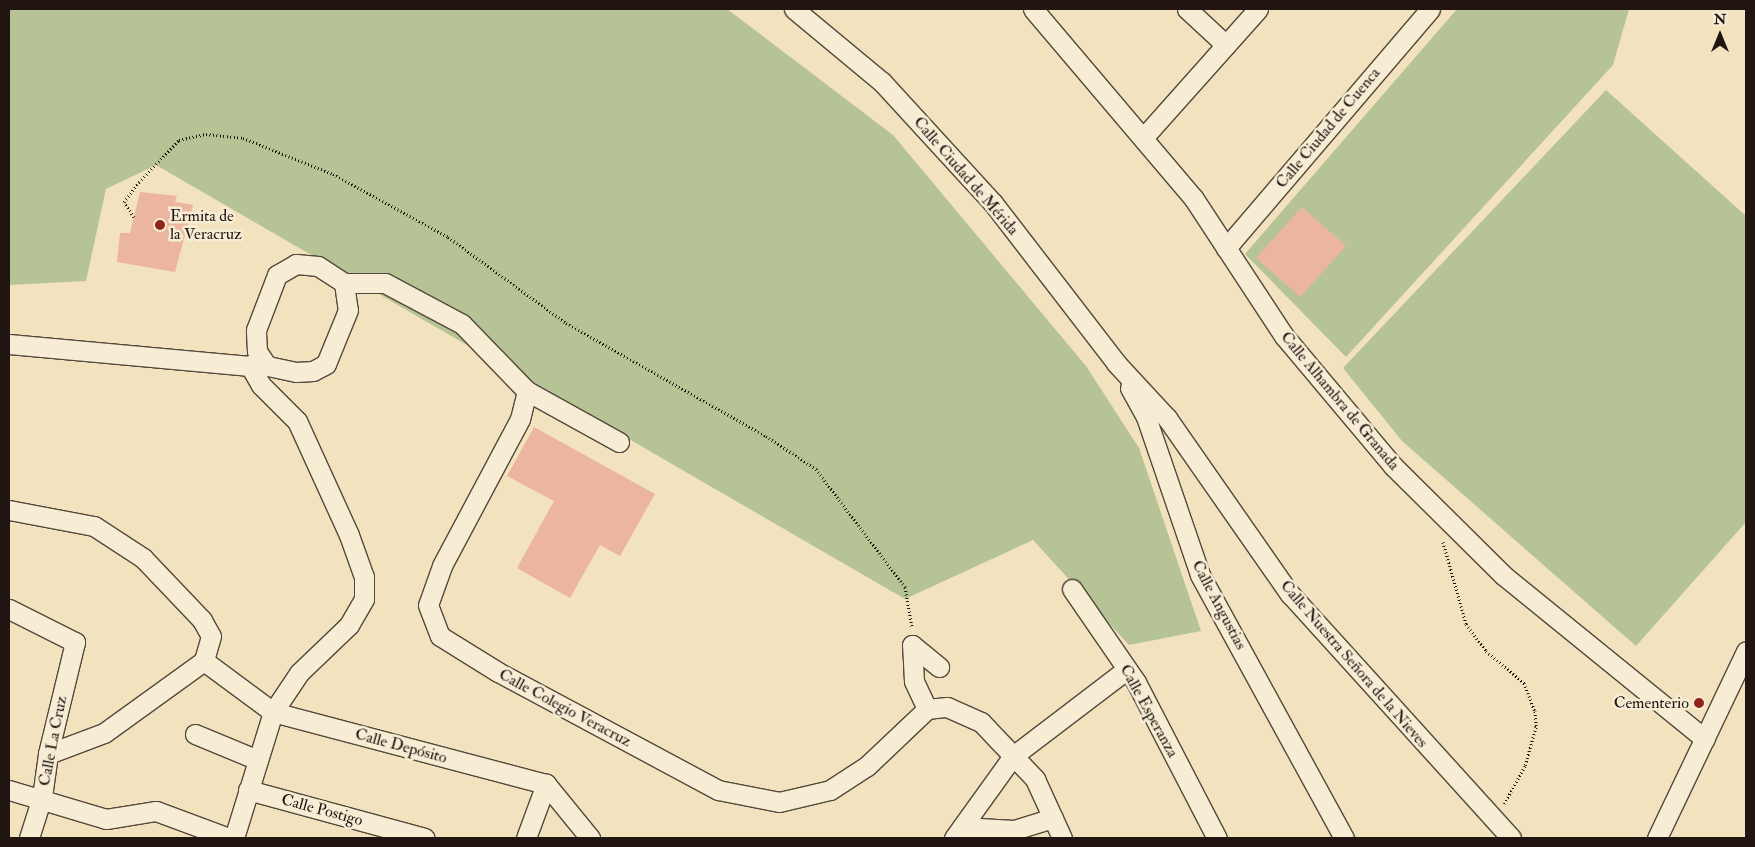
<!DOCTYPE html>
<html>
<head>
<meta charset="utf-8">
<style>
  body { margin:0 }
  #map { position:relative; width:1755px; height:847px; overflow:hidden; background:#f2e2bd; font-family:"IM FELL Double Pica",serif }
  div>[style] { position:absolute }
  .green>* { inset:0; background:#b6c495 }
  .building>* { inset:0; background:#ebb59e }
  .path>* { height:3px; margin-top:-1.5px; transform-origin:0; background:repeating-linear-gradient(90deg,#201511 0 1px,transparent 0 3.5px) }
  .roads { filter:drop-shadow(1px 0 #54483c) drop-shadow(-1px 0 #54483c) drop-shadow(0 1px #54483c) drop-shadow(0 -1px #54483c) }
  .minor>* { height:19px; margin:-9.5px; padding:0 9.5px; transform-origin:9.5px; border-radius:9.5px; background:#f7ecd4 }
  .dots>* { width:14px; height:14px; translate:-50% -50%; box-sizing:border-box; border:2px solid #f7ecd4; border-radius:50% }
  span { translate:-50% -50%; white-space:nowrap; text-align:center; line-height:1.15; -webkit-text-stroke:5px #f7ecd4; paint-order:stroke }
  .street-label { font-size:16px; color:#201511 }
  .poi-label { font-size:16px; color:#201511 }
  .left { translate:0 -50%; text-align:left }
  .right { translate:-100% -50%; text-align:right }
  .frame { position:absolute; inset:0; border:10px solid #201511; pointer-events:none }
  .north { position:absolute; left:1695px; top:10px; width:50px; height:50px; -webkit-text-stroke:4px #f7ecd4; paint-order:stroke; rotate:0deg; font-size:14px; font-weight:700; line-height:20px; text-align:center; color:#201511 }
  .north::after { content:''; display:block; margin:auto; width:18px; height:22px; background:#201511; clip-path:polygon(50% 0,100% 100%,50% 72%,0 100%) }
</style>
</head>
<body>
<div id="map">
  <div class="green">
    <div style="clip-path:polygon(9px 9px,727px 9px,893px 135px,1086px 366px,1139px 448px,1201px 631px,1129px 645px,1033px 540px,905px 599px,156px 165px,106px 189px,86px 281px,9px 285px)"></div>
    <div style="clip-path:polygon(1457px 9px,1629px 9px,1613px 65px,1346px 357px,1245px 254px)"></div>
    <div style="clip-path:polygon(1606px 90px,1746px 216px,1746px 522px,1636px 646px,1402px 441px,1343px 368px)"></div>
  </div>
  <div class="building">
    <div style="clip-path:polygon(140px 192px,177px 196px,175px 202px,193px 205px,175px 272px,117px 262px,120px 233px,130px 233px)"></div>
    <div style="clip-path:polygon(1302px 207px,1346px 246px,1300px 297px,1256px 258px)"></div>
    <div style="clip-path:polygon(534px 427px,655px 494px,620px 556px,600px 545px,570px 598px,517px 568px,554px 501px,507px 476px)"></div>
  </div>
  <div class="path">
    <div style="left:134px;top:217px;width:18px;rotate:-124deg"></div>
    <div style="left:124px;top:202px;width:25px;rotate:-53deg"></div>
    <div style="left:139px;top:182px;width:58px;rotate:-46.4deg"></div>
    <div style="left:179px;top:140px;width:28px;rotate:-13deg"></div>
    <div style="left:206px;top:134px;width:37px;rotate:6deg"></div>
    <div style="left:243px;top:138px;width:97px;rotate:21.8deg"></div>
    <div style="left:333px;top:174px;width:131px;rotate:28.7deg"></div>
    <div style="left:448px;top:237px;width:146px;rotate:36.1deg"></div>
    <div style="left:566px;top:323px;width:230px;rotate:29.5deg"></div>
    <div style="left:766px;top:436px;width:60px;rotate:33.4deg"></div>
    <div style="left:816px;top:469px;width:148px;rotate:53deg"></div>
    <div style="left:905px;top:587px;width:41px;rotate:80.1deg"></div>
    <div style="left:1443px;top:542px;width:85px;rotate:74.3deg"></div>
    <div style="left:1466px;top:624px;width:34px;rotate:53deg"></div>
    <div style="left:1486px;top:651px;width:50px;rotate:40.1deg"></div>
    <div style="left:1524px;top:683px;width:30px;rotate:69deg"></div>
    <div style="left:1535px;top:711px;width:16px;rotate:86deg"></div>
    <div style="left:1536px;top:727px;width:41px;rotate:105.8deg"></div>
    <div style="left:1525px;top:766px;width:43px;rotate:118.9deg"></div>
  </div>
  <div class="roads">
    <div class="minor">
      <div style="left:794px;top:9px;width:114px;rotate:39.7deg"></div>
      <div style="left:882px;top:82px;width:164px;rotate:47.5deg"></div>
      <div style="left:993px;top:203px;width:202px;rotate:52.4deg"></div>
      <div style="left:1116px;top:363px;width:75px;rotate:47.2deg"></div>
      <div style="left:1167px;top:418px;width:215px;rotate:55.1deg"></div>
      <div style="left:1290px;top:594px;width:329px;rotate:47.8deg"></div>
      <div style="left:1033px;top:9px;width:249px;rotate:49.7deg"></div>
      <div style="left:1194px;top:199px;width:164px;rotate:56.7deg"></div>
      <div style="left:1284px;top:336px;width:170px;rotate:50deg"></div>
      <div style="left:1393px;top:466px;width:155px;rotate:44.7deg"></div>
      <div style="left:1503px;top:575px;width:260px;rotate:39.1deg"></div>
      <div style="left:1187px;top:9px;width:53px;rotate:42.7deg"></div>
      <div style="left:1143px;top:138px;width:173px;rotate:-48.3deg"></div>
      <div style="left:1226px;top:248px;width:314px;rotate:-49.5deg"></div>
      <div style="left:344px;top:283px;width:27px;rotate:82deg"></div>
      <div style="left:348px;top:310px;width:58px;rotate:112.2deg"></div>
      <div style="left:326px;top:364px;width:15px;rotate:152deg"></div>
      <div style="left:313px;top:371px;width:17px;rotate:177deg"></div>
      <div style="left:296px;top:372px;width:30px;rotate:-168deg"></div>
      <div style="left:267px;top:366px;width:18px;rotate:-124deg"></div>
      <div style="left:257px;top:351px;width:21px;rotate:-93deg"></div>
      <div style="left:256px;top:330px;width:59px;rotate:-69.1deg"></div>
      <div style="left:277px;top:275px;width:22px;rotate:-30deg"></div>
      <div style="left:296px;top:264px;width:22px;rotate:5deg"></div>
      <div style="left:318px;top:266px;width:31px;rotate:33deg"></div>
      <div style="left:344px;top:283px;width:41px"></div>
      <div style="left:385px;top:283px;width:87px;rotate:28deg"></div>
      <div style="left:462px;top:324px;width:93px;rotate:45.9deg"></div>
      <div style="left:9px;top:344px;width:242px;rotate:5.2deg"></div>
      <div style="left:250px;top:366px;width:11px;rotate:-34deg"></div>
      <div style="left:1130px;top:388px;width:33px;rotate:61deg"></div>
      <div style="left:1146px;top:417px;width:167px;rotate:71.1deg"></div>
      <div style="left:1200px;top:575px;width:300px;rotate:61.3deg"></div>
      <div style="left:619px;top:442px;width:105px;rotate:-151deg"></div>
      <div style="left:527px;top:391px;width:29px;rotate:104deg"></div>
      <div style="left:520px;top:419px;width:166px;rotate:118deg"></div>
      <div style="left:442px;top:566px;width:41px;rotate:109.7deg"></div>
      <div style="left:428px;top:605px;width:33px;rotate:69deg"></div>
      <div style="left:440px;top:636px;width:68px;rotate:31.8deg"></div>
      <div style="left:498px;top:672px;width:250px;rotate:28.2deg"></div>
      <div style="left:718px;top:790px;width:62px;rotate:11.1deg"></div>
      <div style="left:779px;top:802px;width:52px;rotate:-13.2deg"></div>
      <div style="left:830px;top:790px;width:44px;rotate:-33deg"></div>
      <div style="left:867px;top:766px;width:83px;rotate:-43.5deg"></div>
      <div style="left:927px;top:709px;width:20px;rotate:-6deg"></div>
      <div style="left:947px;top:707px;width:37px;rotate:24deg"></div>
      <div style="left:981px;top:722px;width:79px;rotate:46.5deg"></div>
      <div style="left:1035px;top:779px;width:65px;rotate:65.4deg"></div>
      <div style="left:9px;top:510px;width:86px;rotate:10.7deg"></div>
      <div style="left:94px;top:526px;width:59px;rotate:33.1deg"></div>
      <div style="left:143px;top:558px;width:86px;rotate:46.4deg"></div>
      <div style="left:202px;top:620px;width:18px;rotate:61deg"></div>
      <div style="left:211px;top:636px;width:26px;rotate:106deg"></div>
      <div style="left:1072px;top:589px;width:113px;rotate:55.5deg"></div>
      <div style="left:1136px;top:682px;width:176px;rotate:62.6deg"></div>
      <div style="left:9px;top:609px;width:74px;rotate:26.6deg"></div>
      <div style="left:75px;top:642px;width:115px;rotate:103.6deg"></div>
      <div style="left:48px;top:754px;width:43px;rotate:97.9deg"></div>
      <div style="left:42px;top:797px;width:43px;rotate:107.6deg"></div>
      <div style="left:204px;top:661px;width:86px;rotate:36.5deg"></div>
      <div style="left:273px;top:712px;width:282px;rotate:14.8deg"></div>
      <div style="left:546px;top:784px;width:70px;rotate:50.8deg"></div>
      <div style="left:927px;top:709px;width:31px;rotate:-115deg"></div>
      <div style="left:914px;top:681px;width:36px;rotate:-93deg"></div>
      <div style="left:912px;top:645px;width:35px;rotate:39deg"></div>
      <div style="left:195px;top:734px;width:68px;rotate:22.4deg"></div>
      <div style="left:48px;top:754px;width:60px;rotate:-20.6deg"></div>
      <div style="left:104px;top:733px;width:123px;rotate:-35.8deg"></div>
      <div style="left:9px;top:790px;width:101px;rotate:16.6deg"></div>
      <div style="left:106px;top:819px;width:51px;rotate:-9.1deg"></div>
      <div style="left:156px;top:811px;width:78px;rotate:20.3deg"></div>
      <div style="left:248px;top:790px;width:183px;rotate:15.2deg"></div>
      <div style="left:962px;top:827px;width:52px;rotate:3.3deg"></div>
      <div style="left:1014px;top:830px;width:41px;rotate:-17.1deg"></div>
      <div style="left:234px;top:838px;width:132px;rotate:-72.8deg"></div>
      <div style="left:273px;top:712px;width:47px;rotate:-56.3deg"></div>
      <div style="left:299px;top:673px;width:69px;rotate:-43.8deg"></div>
      <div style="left:349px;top:625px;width:30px;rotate:-60deg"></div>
      <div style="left:364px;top:599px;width:22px;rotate:-90deg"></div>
      <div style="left:364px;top:577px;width:45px;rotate:-109.7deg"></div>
      <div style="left:349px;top:535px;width:125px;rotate:-114.5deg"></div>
      <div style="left:297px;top:421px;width:51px;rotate:-135deg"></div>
      <div style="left:261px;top:385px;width:22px;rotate:-120deg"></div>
      <div style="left:526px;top:838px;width:58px;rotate:-69.7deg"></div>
      <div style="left:954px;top:838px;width:101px;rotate:-54.3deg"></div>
      <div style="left:1013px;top:756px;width:143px;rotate:-37.3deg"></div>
      <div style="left:1657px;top:838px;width:207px;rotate:-64.5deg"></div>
    </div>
  </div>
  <div class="dots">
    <div style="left:160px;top:225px;background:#8f2418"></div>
    <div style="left:1699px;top:703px;background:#8f2418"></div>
  </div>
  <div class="street-label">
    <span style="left:1328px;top:128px;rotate:-50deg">Calle Ciudad de Cuenca</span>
    <span style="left:966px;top:176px;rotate:49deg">Calle Ciudad de Mérida</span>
    <span style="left:1340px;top:401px;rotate:50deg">Calle Alhambra de Granada</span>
    <span style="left:1219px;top:605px;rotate:62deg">Calle Angustias</span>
    <span style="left:1354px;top:664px;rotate:49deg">Calle Nuestra Señora de la Nieves</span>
    <span style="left:565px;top:708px;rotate:28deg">Calle Colegio Veracruz</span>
    <span style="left:1149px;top:711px;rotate:61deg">Calle Esperanza</span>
    <span style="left:53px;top:741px;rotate:-79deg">Calle La Cruz</span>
    <span style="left:401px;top:746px;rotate:15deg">Calle Depósito</span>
    <span style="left:322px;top:810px;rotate:15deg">Calle Postigo</span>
  </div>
  <div class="poi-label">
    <span class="left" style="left:170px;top:225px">Ermita de<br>la Veracruz</span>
    <span class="right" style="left:1689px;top:703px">Cementerio</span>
  </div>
  <div class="frame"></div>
  <div class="north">N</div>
</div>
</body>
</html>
